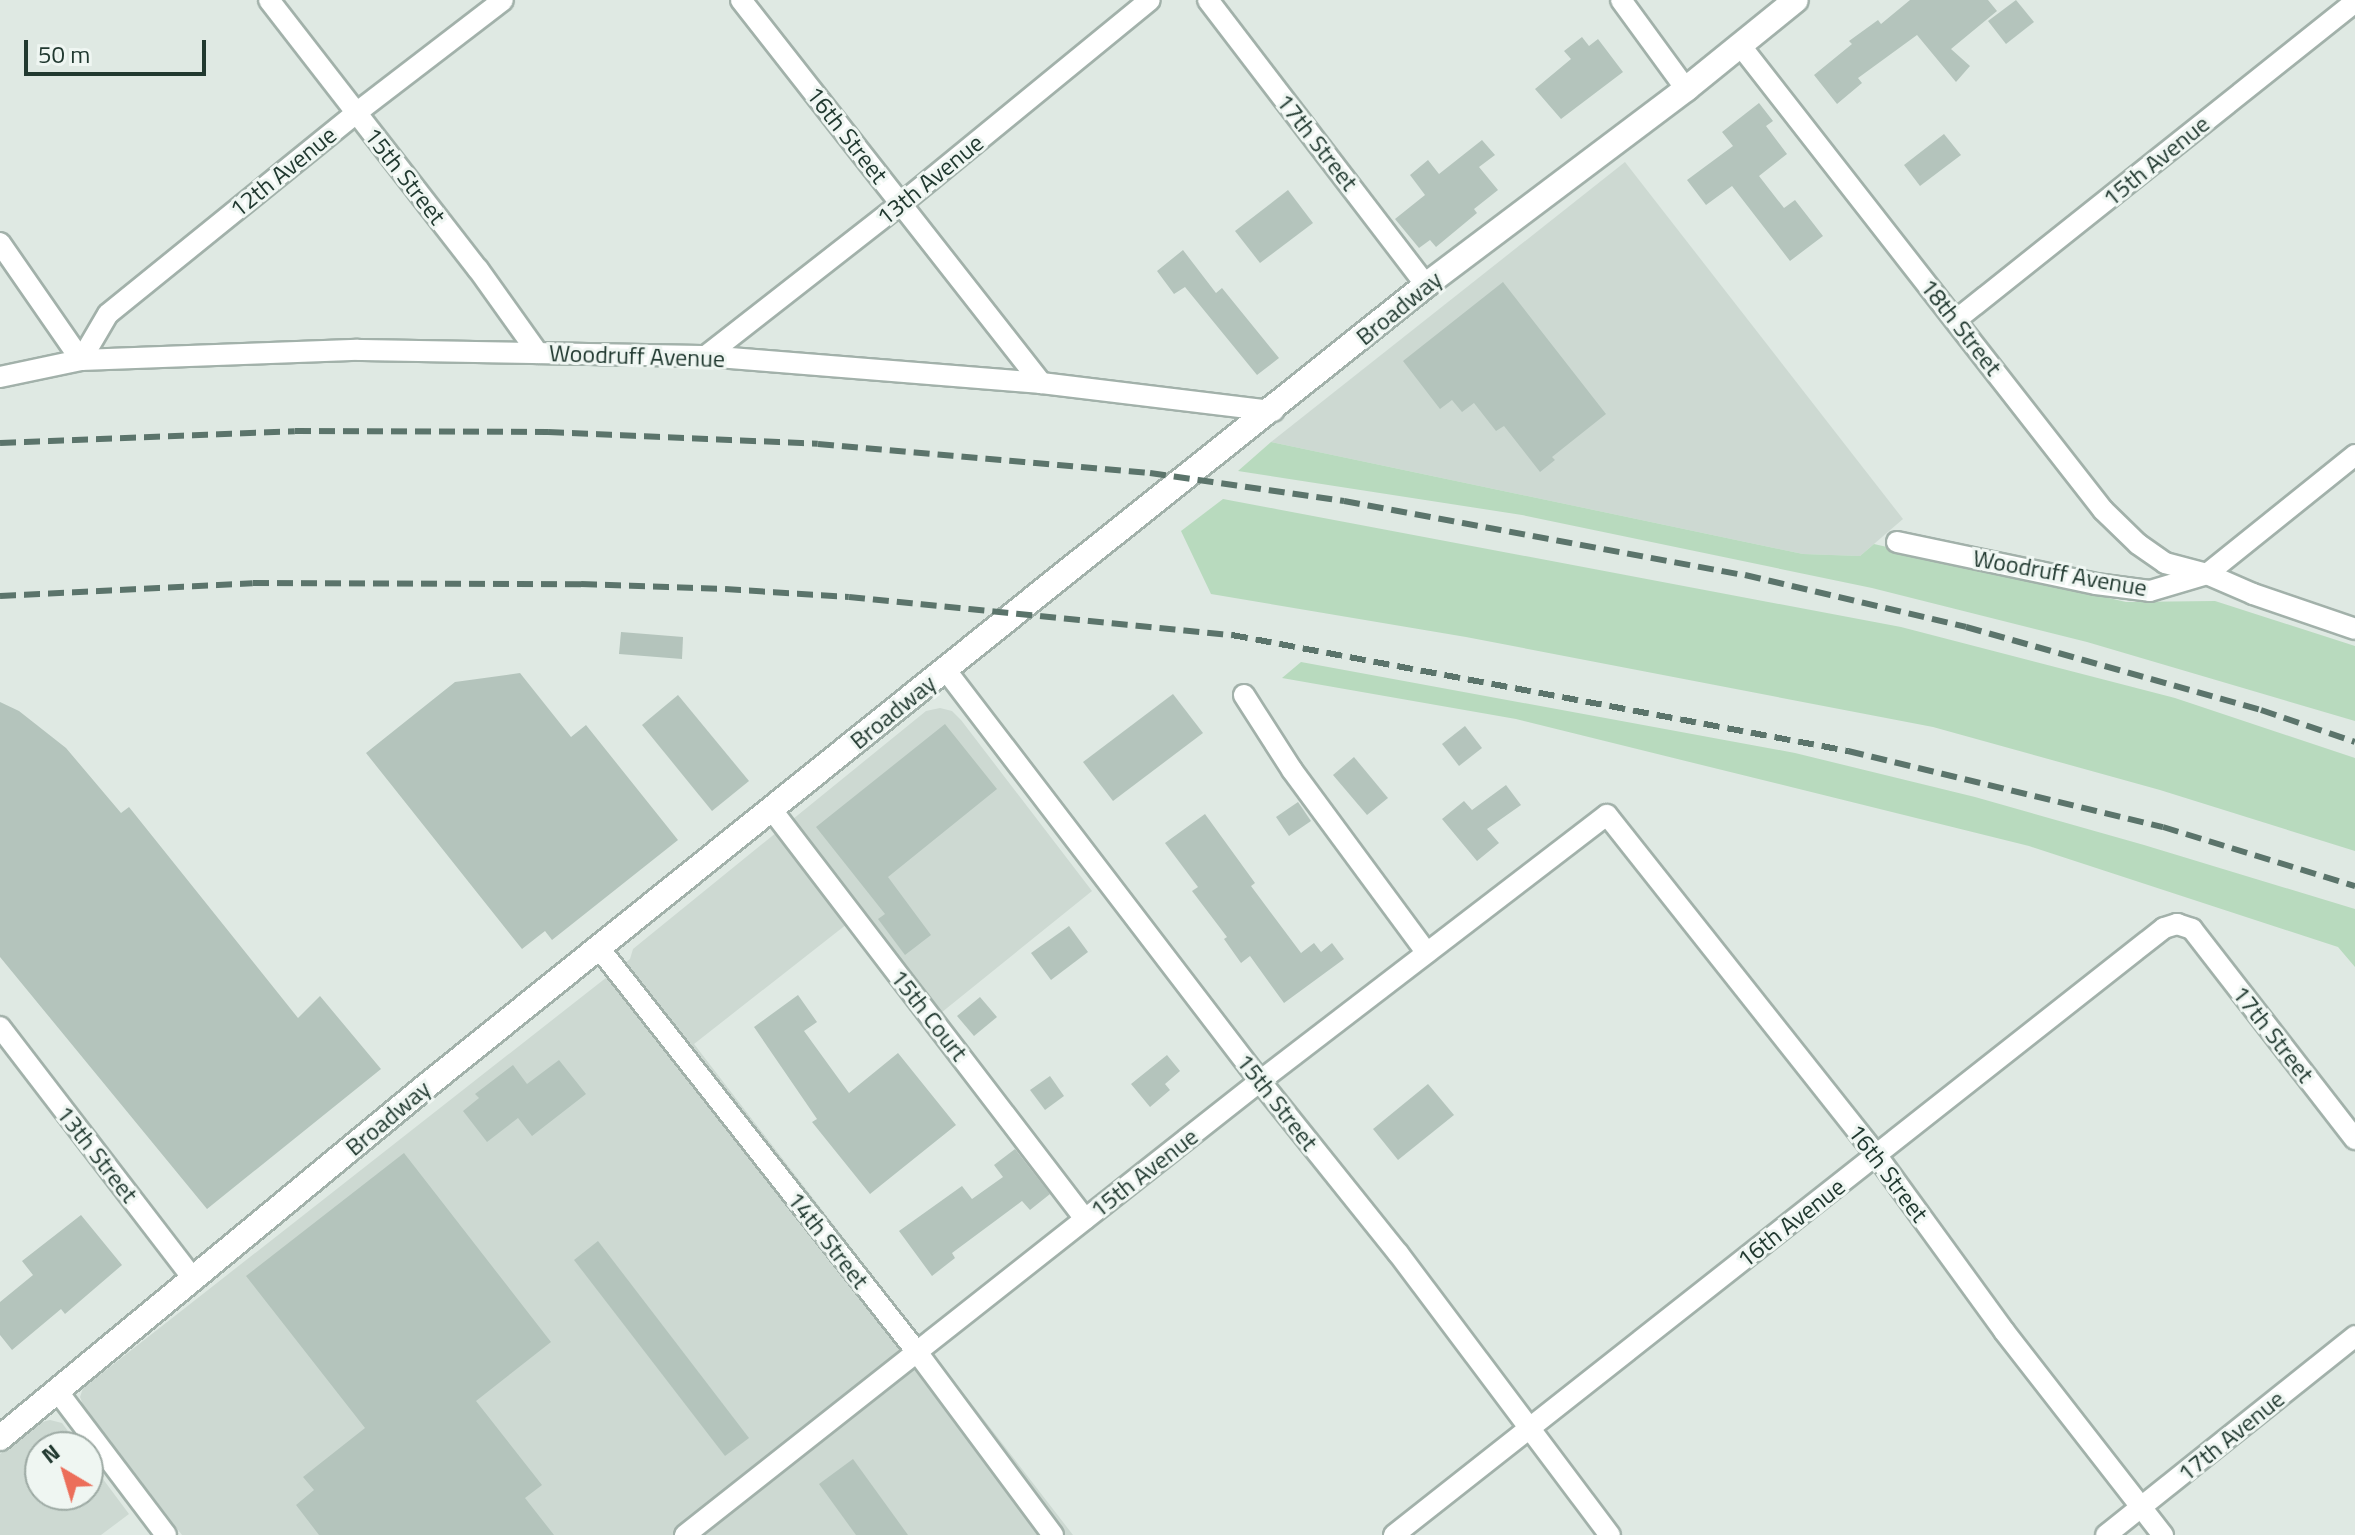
<!DOCTYPE html>
<html>
<head>
<meta charset="utf-8">
<style>
  body { margin:0 }
  #map { position:relative; width:2355px; height:1535px; overflow:hidden; background:#dfe9e3; font-family:"Titillium Web",sans-serif }
  div>[style] { position:absolute }
  .built>* { inset:0; background:#cdd9d2 }
  .green>* { inset:0; background:#b8dabe }
  .building>* { inset:0; background:#b4c4bc }
  .roads { filter:drop-shadow(2px 0 #a2b1aa) drop-shadow(-2px 0 #a2b1aa) drop-shadow(0 2px #a2b1aa) drop-shadow(0 -2px #a2b1aa) }
  .street>* { height:20px; margin:-10px; padding:0 10px; transform-origin:10px; border-radius:10px; background:#fff }
  .secondary>* { height:24px; margin:-12px; padding:0 12px; transform-origin:12px; border-radius:12px; background:#fff }
  .rail>* { height:6px; margin-top:-3px; transform-origin:0; background:repeating-linear-gradient(90deg,#5b746b 0 16px,transparent 0 24px) }
  span { translate:-50% -50%; white-space:nowrap; text-align:center; line-height:1.15; -webkit-text-stroke:6px #eff6f2; paint-order:stroke }
  .street-label { font-size:24px; color:#213930 }
  .north { position:absolute; left:24px; top:1431px; width:80px; height:80px; box-sizing:border-box; background:#eff6f2; border:2px solid #9daaa4; border-radius:50%; rotate:322deg; font-size:22px; font-weight:700; line-height:32px; text-align:center; color:#213930 }
  .north::after { content:''; display:block; margin:auto; width:28px; height:36px; background:#ec6e5a; clip-path:polygon(50% 0,100% 100%,50% 72%,0 100%) }
  .scale { position:absolute; left:24px; top:40px; width:182px; height:36px; box-sizing:border-box; border:4px solid #213930; border-top:0; padding-left:10px; font-size:24px; line-height:28px; white-space:nowrap; color:#213930; -webkit-text-stroke:6px #eff6f2; paint-order:stroke }
</style>
</head>
<body>
<div id="map">
  <div class="built">
    <div style="clip-path:polygon(1625px 162px,1903px 519px,1860px 556px,1803px 554px,1271px 442px)"></div>
    <div style="clip-path:polygon(940px 708px,952px 711px,961px 720px,1092px 891px,926px 1025px,847px 924px,694px 1044px,1073px 1535px,182px 1535px,84px 1407px,80px 1397px,83px 1388px,630px 959px,633px 949px,644px 940px,926px 711px)"></div>
    <div style="clip-path:polygon(50px 1420px,62px 1423px,80px 1447px,40px 1447px,40px 1495px,88px 1495px,88px 1459px,129px 1514px,101px 1535px,0 1535px,0 1454px,38px 1423px)"></div>
  </div>
  <div class="green">
    <div style="clip-path:polygon(1271px 442px,1803px 554px,1860px 556px,1874px 544px,2126px 602px,2215px 601px,2355px 646px,2355px 721px,2087px 642px,1872px 588px,1522px 515px,1238px 471px)"></div>
    <div style="clip-path:polygon(1223px 499px,1901px 627px,2175px 698px,2355px 758px,2355px 851px,2160px 790px,1933px 727px,1466px 637px,1211px 594px,1181px 531px)"></div>
    <div style="clip-path:polygon(1301px 662px,1795px 753px,1975px 797px,2144px 845px,2355px 909px,2355px 967px,2338px 947px,2029px 846px,1516px 719px,1282px 678px)"></div>
  </div>
  <div class="building">
    <div style="clip-path:polygon(1910px 0,1988px 0,1997px 11px,1951px 49px,1970px 66px,1956px 82px,1917px 35px,1858px 78px,1862px 83px,1837px 104px,1814px 75px,1852px 44px,1849px 41px,1878px 20px,1881px 24px)"></div>
    <div style="clip-path:polygon(2016px 0,2034px 22px,2006px 44px,1988px 21px)"></div>
    <div style="clip-path:polygon(1582px 37px,1589px 46px,1598px 39px,1623px 72px,1561px 119px,1535px 89px,1571px 59px,1564px 51px)"></div>
    <div style="clip-path:polygon(1759px 103px,1773px 121px,1766px 126px,1787px 154px,1759px 176px,1784px 208px,1795px 200px,1823px 236px,1790px 261px,1732px 186px,1706px 205px,1687px 180px,1733px 146px,1722px 132px)"></div>
    <div style="clip-path:polygon(1944px 134px,1961px 155px,1920px 186px,1904px 165px)"></div>
    <div style="clip-path:polygon(1482px 140px,1495px 155px,1479px 167px,1498px 190px,1474px 209px,1477px 213px,1436px 247px,1430px 240px,1419px 248px,1395px 219px,1425px 195px,1410px 175px,1428px 160px,1439px 174px)"></div>
    <div style="clip-path:polygon(1288px 190px,1313px 223px,1260px 263px,1235px 231px)"></div>
    <div style="clip-path:polygon(1183px 250px,1216px 293px,1222px 288px,1279px 358px,1257px 375px,1185px 287px,1174px 294px,1157px 271px)"></div>
    <div style="clip-path:polygon(1503px 282px,1606px 414px,1552px 457px,1555px 460px,1540px 472px,1504px 426px,1496px 431px,1474px 403px,1462px 412px,1452px 400px,1440px 409px,1403px 361px)"></div>
    <div style="clip-path:polygon(621px 632px,683px 637px,682px 659px,619px 654px)"></div>
    <div style="clip-path:polygon(520px 673px,571px 737px,586px 725px,678px 840px,552px 940px,545px 931px,522px 949px,366px 753px,455px 682px)"></div>
    <div style="clip-path:polygon(1173px 694px,1203px 733px,1113px 801px,1083px 762px)"></div>
    <div style="clip-path:polygon(678px 695px,749px 781px,712px 811px,642px 725px)"></div>
    <div style="clip-path:polygon(0 702px,19px 711px,66px 748px,121px 813px,129px 807px,298px 1018px,320px 996px,381px 1069px,207px 1209px,0 957px)"></div>
    <div style="clip-path:polygon(945px 724px,997px 789px,888px 877px,931px 935px,905px 955px,878px 919px,885px 914px,816px 827px)"></div>
    <div style="clip-path:polygon(1465px 726px,1482px 748px,1459px 766px,1442px 744px)"></div>
    <div style="clip-path:polygon(1354px 757px,1388px 798px,1367px 815px,1333px 775px)"></div>
    <div style="clip-path:polygon(1506px 785px,1521px 805px,1487px 829px,1499px 843px,1477px 861px,1442px 819px,1464px 801px,1472px 810px)"></div>
    <div style="clip-path:polygon(1298px 802px,1311px 821px,1289px 836px,1276px 817px)"></div>
    <div style="clip-path:polygon(1205px 814px,1255px 883px,1251px 886px,1301px 953px,1314px 943px,1321px 952px,1332px 943px,1344px 959px,1284px 1003px,1250px 956px,1241px 963px,1224px 939px,1227px 937px,1192px 891px,1198px 887px,1165px 843px)"></div>
    <div style="clip-path:polygon(1069px 926px,1088px 952px,1051px 980px,1031px 953px)"></div>
    <div style="clip-path:polygon(798px 995px,817px 1022px,804px 1031px,849px 1093px,898px 1053px,956px 1125px,870px 1194px,812px 1122px,817px 1119px,754px 1027px)"></div>
    <div style="clip-path:polygon(980px 997px,997px 1017px,974px 1036px,957px 1016px)"></div>
    <div style="clip-path:polygon(1167px 1055px,1180px 1071px,1165px 1084px,1170px 1090px,1150px 1107px,1131px 1084px)"></div>
    <div style="clip-path:polygon(559px 1060px,586px 1094px,532px 1136px,518px 1118px,487px 1142px,463px 1111px,479px 1098px,475px 1094px,513px 1065px,527px 1084px)"></div>
    <div style="clip-path:polygon(1050px 1076px,1064px 1096px,1045px 1110px,1030px 1090px)"></div>
    <div style="clip-path:polygon(1428px 1084px,1454px 1115px,1398px 1160px,1373px 1129px)"></div>
    <div style="clip-path:polygon(1015px 1149px,1050px 1194px,1030px 1210px,1022px 1201px,952px 1253px,955px 1258px,932px 1276px,899px 1231px,962px 1186px,972px 1199px,1003px 1177px,994px 1165px)"></div>
    <div style="clip-path:polygon(404px 1153px,551px 1342px,476px 1401px,542px 1485px,525px 1498px,554px 1535px,319px 1535px,296px 1505px,314px 1490px,303px 1477px,365px 1428px,246px 1276px)"></div>
    <div style="clip-path:polygon(81px 1215px,122px 1265px,65px 1314px,61px 1309px,12px 1350px,0 1335px,0 1302px,33px 1275px,22px 1261px)"></div>
    <div style="clip-path:polygon(598px 1241px,749px 1438px,725px 1456px,574px 1260px)"></div>
    <div style="clip-path:polygon(853px 1459px,908px 1535px,856px 1535px,819px 1484px)"></div>
  </div>
  <div class="roads">
    <div class="street">
      <div style="left:269px;top:0;width:341px;rotate:52.2deg"></div>
      <div style="left:478px;top:269px;width:103px;rotate:54.5deg"></div>
      <div style="left:741px;top:0;width:487px;rotate:51.9deg"></div>
      <div style="left:1208px;top:0;width:359px;rotate:52.6deg"></div>
      <div style="left:1621px;top:0;width:110px;rotate:53.9deg"></div>
      <div style="left:1740px;top:45px;width:590px;rotate:52.02deg"></div>
      <div style="left:2103px;top:510px;width:49px;rotate:44.2deg"></div>
      <div style="left:2138px;top:544px;width:33px;rotate:35deg"></div>
      <div style="left:2165px;top:563px;width:43px;rotate:14.7deg"></div>
      <div style="left:2207px;top:574px;width:190px;rotate:-38.8deg"></div>
      <div style="left:0;top:243px;width:142px;rotate:55.3deg"></div>
      <div style="left:81px;top:360px;width:53px;rotate:-59.6deg"></div>
      <div style="left:108px;top:314px;width:319px;rotate:-39deg"></div>
      <div style="left:356px;top:113px;width:185px;rotate:-37.5deg"></div>
      <div style="left:1956px;top:320px;width:510px;rotate:-38.55deg"></div>
      <div style="left:706px;top:356px;width:249px;rotate:-38deg"></div>
      <div style="left:902px;top:203px;width:320px;rotate:-39.3deg"></div>
      <div style="left:0;top:377px;width:83px;rotate:-11.9deg"></div>
      <div style="left:81px;top:360px;width:277px;rotate:-2.1deg"></div>
      <div style="left:358px;top:350px;width:348px;rotate:1deg"></div>
      <div style="left:706px;top:356px;width:336px;rotate:4.6deg"></div>
      <div style="left:1041px;top:383px;width:234px;rotate:6.9deg"></div>
      <div style="left:1897px;top:542px;width:203px;rotate:11.9deg"></div>
      <div style="left:2096px;top:584px;width:54px;rotate:7.4deg"></div>
      <div style="left:2150px;top:591px;width:59px;rotate:-16.6deg"></div>
      <div style="left:2207px;top:574px;width:50px;rotate:23.5deg"></div>
      <div style="left:2253px;top:594px;width:108px;rotate:18.9deg"></div>
      <div style="left:945px;top:669px;width:519px;rotate:52.6deg"></div>
      <div style="left:1260px;top:1081px;width:221px;rotate:51.3deg"></div>
      <div style="left:1398px;top:1253px;width:353px;rotate:53.1deg"></div>
      <div style="left:1244px;top:695px;width:89px;rotate:57.4deg"></div>
      <div style="left:1292px;top:770px;width:227px;rotate:53.6deg"></div>
      <div style="left:772px;top:810px;width:515px;rotate:52.57deg"></div>
      <div style="left:599px;top:948px;width:514px;rotate:51.79deg"></div>
      <div style="left:917px;top:1352px;width:228px;rotate:53.4deg"></div>
      <div style="left:0;top:1027px;width:319px;rotate:52.5deg"></div>
      <div style="left:58px;top:1392px;width:179px;rotate:52.9deg"></div>
      <div style="left:685px;top:1535px;width:733px;rotate:-38.29deg"></div>
      <div style="left:1260px;top:1081px;width:437px;rotate:-37.5deg"></div>
      <div style="left:1607px;top:815px;width:435px;rotate:51.6deg"></div>
      <div style="left:1877px;top:1156px;width:216px;rotate:54deg"></div>
      <div style="left:2004px;top:1331px;width:259px;rotate:52.1deg"></div>
      <div style="left:1394px;top:1535px;width:980px;rotate:-38.25deg"></div>
      <div style="left:2164px;top:928px;width:14px;rotate:-17deg"></div>
      <div style="left:2177px;top:924px;width:16px;rotate:18deg"></div>
      <div style="left:2192px;top:929px;width:266px;rotate:52.2deg"></div>
      <div style="left:2106px;top:1535px;width:319px;rotate:-38.6deg"></div>
    </div>
    <div class="secondary">
      <div style="left:0;top:1438px;width:551px;rotate:-39.55deg"></div>
      <div style="left:425px;top:1087px;width:782px;rotate:-38.77deg"></div>
      <div style="left:1035px;top:597px;width:500px;rotate:-38.59deg"></div>
      <div style="left:1426px;top:285px;width:326px;rotate:-37deg"></div>
      <div style="left:1686px;top:89px;width:141px;rotate:-39deg"></div>
    </div>
  </div>
  <div class="rail">
    <div style="left:0;top:443px;width:295px;rotate:-2.3deg"></div>
    <div style="left:295px;top:431px;width:253px;rotate:0.2deg"></div>
    <div style="left:548px;top:432px;width:270px;rotate:2.5deg"></div>
    <div style="left:818px;top:444px;width:333px;rotate:5deg"></div>
    <div style="left:1150px;top:473px;width:196px;rotate:8.2deg"></div>
    <div style="left:1344px;top:501px;width:408px;rotate:10.5deg"></div>
    <div style="left:1745px;top:575px;width:227px;rotate:13.2deg"></div>
    <div style="left:1966px;top:627px;width:306px;rotate:15.7deg"></div>
    <div style="left:2261px;top:710px;width:99px;rotate:18.8deg"></div>
    <div style="left:0;top:596px;width:253px;rotate:-2.9deg"></div>
    <div style="left:253px;top:583px;width:328px;rotate:0.2deg"></div>
    <div style="left:581px;top:584px;width:144px;rotate:2deg"></div>
    <div style="left:725px;top:589px;width:124px;rotate:3.7deg"></div>
    <div style="left:849px;top:597px;width:385px;rotate:5.7deg"></div>
    <div style="left:1232px;top:635px;width:627px;rotate:10.66deg"></div>
    <div style="left:1848px;top:751px;width:324px;rotate:13.6deg"></div>
    <div style="left:2163px;top:827px;width:201px;rotate:17.1deg"></div>
  </div>
  <div class="street-label">
    <span style="left:847px;top:135px;rotate:52deg">16th Street</span>
    <span style="left:1317px;top:142px;rotate:52deg">17th Street</span>
    <span style="left:2156px;top:161px;rotate:-39deg">15th Avenue</span>
    <span style="left:283px;top:172px;rotate:-39deg">12th Avenue</span>
    <span style="left:405px;top:176px;rotate:52deg">15th Street</span>
    <span style="left:930px;top:180px;rotate:-39deg">13th Avenue</span>
    <span style="left:1399px;top:308px;rotate:-39deg">Broadway</span>
    <span style="left:1961px;top:327px;rotate:52deg">18th Street</span>
    <span style="left:637px;top:356px;rotate:2deg">Woodruff Avenue</span>
    <span style="left:2060px;top:573px;rotate:10deg">Woodruff Avenue</span>
    <span style="left:893px;top:712px;rotate:-39deg">Broadway</span>
    <span style="left:929px;top:1015px;rotate:52deg">15th Court</span>
    <span style="left:2273px;top:1034px;rotate:52deg">17th Street</span>
    <span style="left:1277px;top:1102px;rotate:52deg">15th Street</span>
    <span style="left:388px;top:1118px;rotate:-40deg">Broadway</span>
    <span style="left:97px;top:1154px;rotate:52deg">13th Street</span>
    <span style="left:1144px;top:1173px;rotate:-38deg">15th Avenue</span>
    <span style="left:1888px;top:1173px;rotate:53deg">16th Street</span>
    <span style="left:1791px;top:1223px;rotate:-38deg">16th Avenue</span>
    <span style="left:828px;top:1240px;rotate:52deg">14th Street</span>
    <span style="left:2231px;top:1436px;rotate:-39deg">17th Avenue</span>
  </div>
  <div class="north">N</div>
  <div class="scale">50 m</div>
</div>
</body>
</html>
